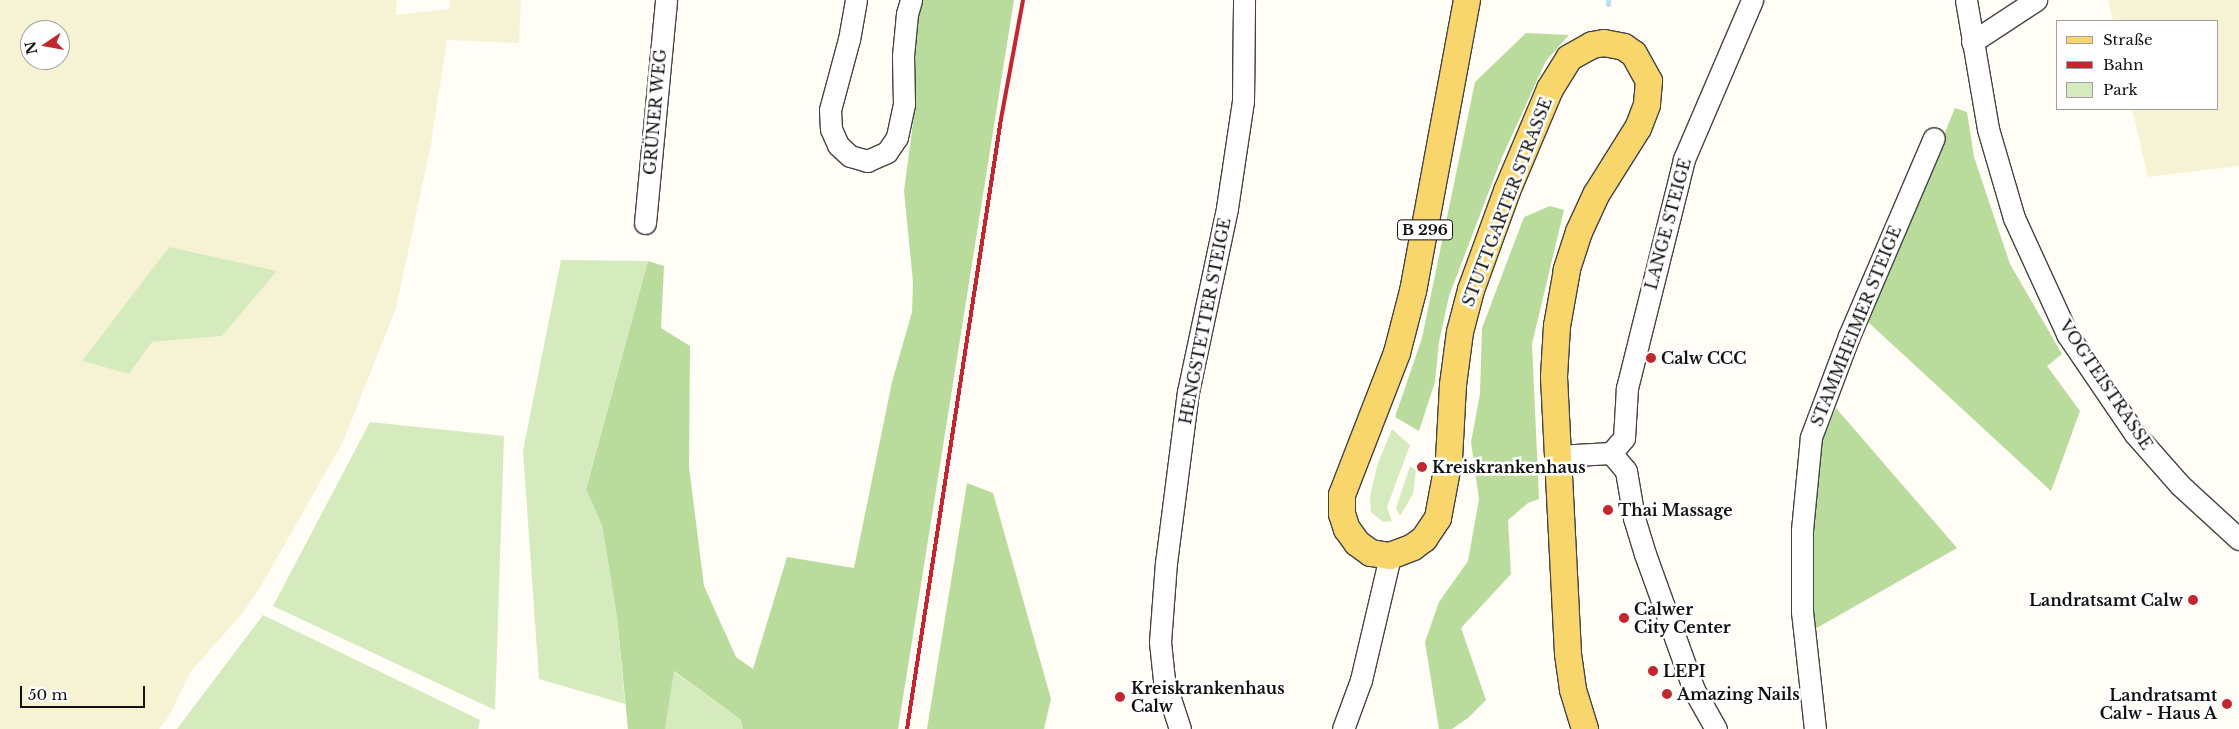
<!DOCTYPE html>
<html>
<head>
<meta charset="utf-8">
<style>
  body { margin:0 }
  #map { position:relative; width:2239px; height:729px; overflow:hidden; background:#fffdf5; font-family:"Libre Baskerville",serif }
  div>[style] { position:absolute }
  .farmland>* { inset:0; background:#f6f3d4 }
  .green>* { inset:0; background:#d5ebbd }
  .forest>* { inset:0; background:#b9dc9c }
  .stream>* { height:5px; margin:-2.5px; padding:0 2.5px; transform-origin:2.5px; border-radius:2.5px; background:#b9e0f7 }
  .roads { filter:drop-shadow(1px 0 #444) drop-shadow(-1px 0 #444) drop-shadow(0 1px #444) drop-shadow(0 -1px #444) }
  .minor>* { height:21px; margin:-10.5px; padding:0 10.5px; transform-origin:10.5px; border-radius:10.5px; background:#fff }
  .major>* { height:26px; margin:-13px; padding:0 13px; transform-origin:13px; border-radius:13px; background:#f9d66b }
  .rail>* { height:4px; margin:-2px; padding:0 2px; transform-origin:2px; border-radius:2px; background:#c4262e }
  .dots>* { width:14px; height:14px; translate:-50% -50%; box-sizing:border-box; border:2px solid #fff; border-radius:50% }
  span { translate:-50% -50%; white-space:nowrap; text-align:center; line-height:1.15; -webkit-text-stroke:5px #fff; paint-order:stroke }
  .shield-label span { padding:1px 4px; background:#fff; border:1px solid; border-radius:4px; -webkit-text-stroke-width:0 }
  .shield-label { font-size:15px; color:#111; font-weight:700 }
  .street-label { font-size:16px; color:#111 }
  .poi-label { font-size:16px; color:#111; font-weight:700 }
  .left { translate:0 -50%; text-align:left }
  .right { translate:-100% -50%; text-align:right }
  .legend { position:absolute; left:2056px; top:20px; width:162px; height:90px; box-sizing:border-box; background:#fff; border:1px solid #a0a0a0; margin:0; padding:6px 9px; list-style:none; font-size:15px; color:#111 }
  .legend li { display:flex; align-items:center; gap:10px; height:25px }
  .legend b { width:25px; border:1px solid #a0a0a0 }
  .north { position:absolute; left:20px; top:20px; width:50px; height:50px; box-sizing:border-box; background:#fff; border:1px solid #a0a0a0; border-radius:50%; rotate:258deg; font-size:14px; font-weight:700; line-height:20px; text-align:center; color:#111 }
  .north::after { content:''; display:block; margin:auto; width:18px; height:22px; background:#c4262e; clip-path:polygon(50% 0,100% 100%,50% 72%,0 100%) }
  .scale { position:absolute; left:20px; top:686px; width:125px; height:22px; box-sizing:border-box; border:2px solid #111; border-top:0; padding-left:6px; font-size:15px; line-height:18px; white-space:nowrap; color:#111; -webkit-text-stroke:4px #fff; paint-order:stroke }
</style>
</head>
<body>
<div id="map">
  <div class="farmland">
    <div style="clip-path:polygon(evenodd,0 0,397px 0,396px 15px,449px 9px,450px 0,521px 0,519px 43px,447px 40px,431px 144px,396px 308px,343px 442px,261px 586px,242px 614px,191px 671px,169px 716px,159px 729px,0 729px,0 0,30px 30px,60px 30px,60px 60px,30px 60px,30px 30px,0 0,169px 248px,222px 336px,152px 342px,129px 374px,82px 361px,169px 248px)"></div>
    <div style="clip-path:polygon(2108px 0,2239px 0,2239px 166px,2148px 177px,2132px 109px,2218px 109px,2218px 21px,2113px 21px)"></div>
  </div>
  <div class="green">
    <div style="clip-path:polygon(169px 247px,277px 271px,222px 336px,152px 342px,129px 374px,82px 361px)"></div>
    <div style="clip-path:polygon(561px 260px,648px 261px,586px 488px,602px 525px,617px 617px,625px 704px,539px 679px,523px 451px)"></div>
    <div style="clip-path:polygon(370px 422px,504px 436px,495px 710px,273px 606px)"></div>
    <div style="clip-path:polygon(1392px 429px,1410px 445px,1387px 507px,1392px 521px,1383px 522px,1371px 512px,1370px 496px,1378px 463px)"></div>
    <div style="clip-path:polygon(1410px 466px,1416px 470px,1413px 494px,1400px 516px,1396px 508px)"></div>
    <div style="clip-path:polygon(263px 615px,480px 720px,478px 729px,177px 729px)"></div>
    <div style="clip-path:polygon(673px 671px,740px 719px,743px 729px,665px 729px)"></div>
  </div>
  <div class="forest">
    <div style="clip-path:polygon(922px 0,1014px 0,898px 729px,743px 729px,740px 719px,674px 671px,665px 729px,628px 729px,617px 617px,602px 525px,586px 489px,648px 261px,664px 266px,661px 328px,690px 346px,689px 467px,704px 586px,736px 657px,753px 669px,787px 557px,854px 568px,892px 382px,912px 312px,913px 282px,904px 191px,915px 108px,914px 59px,918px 17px)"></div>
    <div style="clip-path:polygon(1526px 33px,1569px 35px,1546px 61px,1502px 157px,1449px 296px,1439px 342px,1435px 382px,1419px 431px,1395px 417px,1422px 338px,1475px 82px)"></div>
    <div style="clip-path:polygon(1955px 108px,1967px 112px,1974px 157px,2010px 264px,2062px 354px,2047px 366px,2080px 411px,2051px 491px,1867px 321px)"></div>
    <div style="clip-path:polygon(1550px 206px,1564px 210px,1532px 344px,1539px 499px,1528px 503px,1508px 520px,1511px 574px,1461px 628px,1486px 700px,1468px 718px,1452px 729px,1439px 729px,1425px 642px,1439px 602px,1468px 561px,1479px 499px,1471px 442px,1480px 394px,1482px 328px,1524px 217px)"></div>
    <div style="clip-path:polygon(1836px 408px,1957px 548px,1815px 629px,1812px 609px,1812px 535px,1819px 448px)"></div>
    <div style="clip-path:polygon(967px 483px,993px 493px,1051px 699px,1044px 729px,927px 729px)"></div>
  </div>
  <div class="stream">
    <div style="left:1608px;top:4px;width:4px;rotate:-90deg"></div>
  </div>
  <div class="roads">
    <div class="minor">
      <div style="left:856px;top:0;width:40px;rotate:100deg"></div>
      <div style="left:849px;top:39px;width:73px;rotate:105deg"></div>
      <div style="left:830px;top:110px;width:19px;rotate:87deg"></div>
      <div style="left:831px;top:129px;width:17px;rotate:66deg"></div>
      <div style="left:838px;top:145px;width:16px;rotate:43deg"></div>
      <div style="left:850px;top:156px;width:18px;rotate:16deg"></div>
      <div style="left:867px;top:161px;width:22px;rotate:-24deg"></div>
      <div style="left:887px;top:152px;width:18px;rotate:-56deg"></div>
      <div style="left:897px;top:137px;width:34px;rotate:-78deg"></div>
      <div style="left:904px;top:104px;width:48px;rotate:-91.2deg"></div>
      <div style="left:903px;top:56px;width:42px;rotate:-84.6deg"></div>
      <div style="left:907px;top:14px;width:15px;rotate:-74deg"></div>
      <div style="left:1966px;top:0;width:131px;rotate:80.3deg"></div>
      <div style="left:1988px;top:129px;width:93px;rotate:73.7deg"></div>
      <div style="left:2014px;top:218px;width:128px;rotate:65.4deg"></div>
      <div style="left:2067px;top:334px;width:121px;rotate:55.8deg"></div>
      <div style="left:2135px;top:434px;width:68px;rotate:48.6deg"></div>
      <div style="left:2180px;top:485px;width:80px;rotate:42.5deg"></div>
      <div style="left:1972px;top:42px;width:77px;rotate:-33.3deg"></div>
      <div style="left:645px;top:223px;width:224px;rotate:-84.6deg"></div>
      <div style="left:1611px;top:453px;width:23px;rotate:50deg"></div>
      <div style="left:1626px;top:471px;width:48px;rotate:80.3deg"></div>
      <div style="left:1634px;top:518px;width:38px;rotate:73deg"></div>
      <div style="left:1645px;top:554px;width:145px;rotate:70.2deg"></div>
      <div style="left:1694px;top:690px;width:45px;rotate:60.6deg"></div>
      <div style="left:1557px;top:456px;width:54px;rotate:-3.2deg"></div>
      <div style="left:1611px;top:453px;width:20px;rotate:-49deg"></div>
      <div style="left:1624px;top:438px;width:50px;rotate:-86.6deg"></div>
      <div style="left:1627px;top:388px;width:236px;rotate:-76deg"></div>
      <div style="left:1684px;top:159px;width:173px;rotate:-66.8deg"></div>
      <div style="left:1180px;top:729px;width:52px;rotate:-108.1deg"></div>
      <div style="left:1164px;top:680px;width:38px;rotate:-96deg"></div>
      <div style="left:1160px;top:642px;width:79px;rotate:-85.7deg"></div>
      <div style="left:1166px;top:563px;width:172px;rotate:-82.7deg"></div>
      <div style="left:1188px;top:392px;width:188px;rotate:-78deg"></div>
      <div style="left:1227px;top:208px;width:108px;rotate:-81.5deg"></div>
      <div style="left:1243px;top:101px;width:101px;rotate:-89.4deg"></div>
      <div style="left:1343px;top:729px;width:52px;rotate:-69.8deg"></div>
      <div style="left:1361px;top:680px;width:127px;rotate:-76.8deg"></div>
      <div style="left:1815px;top:729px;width:118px;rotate:-96.3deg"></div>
      <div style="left:1802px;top:612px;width:82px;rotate:-90deg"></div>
      <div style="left:1802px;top:530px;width:93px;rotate:-84.5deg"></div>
      <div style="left:1811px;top:437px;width:108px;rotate:-69.4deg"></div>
      <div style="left:1849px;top:336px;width:215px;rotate:-66.8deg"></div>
    </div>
    <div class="major">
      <div style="left:1467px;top:0;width:296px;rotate:100.5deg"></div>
      <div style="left:1413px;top:291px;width:64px;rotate:104.5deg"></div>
      <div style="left:1397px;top:353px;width:152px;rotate:111.2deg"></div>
      <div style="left:1342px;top:495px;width:19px;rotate:90deg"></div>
      <div style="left:1342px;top:514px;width:16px;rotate:72deg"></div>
      <div style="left:1347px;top:529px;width:17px;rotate:54deg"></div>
      <div style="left:1357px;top:543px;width:17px;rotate:36deg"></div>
      <div style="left:1371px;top:553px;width:19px;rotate:9deg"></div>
      <div style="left:1390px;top:556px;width:25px;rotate:-21deg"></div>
      <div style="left:1413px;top:547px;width:14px;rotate:-36deg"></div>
      <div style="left:1424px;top:539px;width:25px;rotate:-56deg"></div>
      <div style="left:1438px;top:518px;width:60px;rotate:-79.4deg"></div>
      <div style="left:1449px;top:459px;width:74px;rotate:-86.9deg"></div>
      <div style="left:1453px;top:385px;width:53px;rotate:-82.5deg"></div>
      <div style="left:1460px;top:332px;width:43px;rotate:-75.3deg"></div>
      <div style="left:1471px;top:290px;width:105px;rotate:-70deg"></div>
      <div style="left:1507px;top:191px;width:111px;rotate:-67.1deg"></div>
      <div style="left:1550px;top:89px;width:36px;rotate:-58deg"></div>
      <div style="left:1569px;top:58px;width:26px;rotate:-29deg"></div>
      <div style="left:1592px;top:45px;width:12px;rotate:-9deg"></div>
      <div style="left:1604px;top:43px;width:20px;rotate:11deg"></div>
      <div style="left:1624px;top:47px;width:12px;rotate:35deg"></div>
      <div style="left:1634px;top:54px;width:31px;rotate:61deg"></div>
      <div style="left:1649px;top:81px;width:24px;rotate:95deg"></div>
      <div style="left:1647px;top:105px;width:25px;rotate:111deg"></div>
      <div style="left:1638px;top:128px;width:79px;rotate:122.1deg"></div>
      <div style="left:1596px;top:195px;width:41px;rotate:114.7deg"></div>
      <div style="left:1579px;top:232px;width:40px;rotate:108deg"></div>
      <div style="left:1567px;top:270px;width:57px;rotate:100.1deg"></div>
      <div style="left:1557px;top:326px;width:51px;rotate:93.4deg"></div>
      <div style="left:1554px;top:377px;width:277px;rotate:87.1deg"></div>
      <div style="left:1568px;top:654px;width:36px;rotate:82deg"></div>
      <div style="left:1573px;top:690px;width:41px;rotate:72.9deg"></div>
    </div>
  </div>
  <div class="rail">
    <div style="left:907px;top:729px;width:617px;rotate:-81.24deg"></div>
    <div style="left:1001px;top:119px;width:121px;rotate:-79.5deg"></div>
  </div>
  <div class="dots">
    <div style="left:1651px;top:358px;background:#c4262e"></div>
    <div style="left:1422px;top:467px;background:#c4262e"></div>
    <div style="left:1608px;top:510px;background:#c4262e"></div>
    <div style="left:2193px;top:600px;background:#c4262e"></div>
    <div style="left:1624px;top:618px;background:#c4262e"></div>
    <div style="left:1653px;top:671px;background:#c4262e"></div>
    <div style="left:1667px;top:694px;background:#c4262e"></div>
    <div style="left:1120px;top:697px;background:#c4262e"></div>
    <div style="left:2227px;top:704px;background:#c4262e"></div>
  </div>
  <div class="shield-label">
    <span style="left:1425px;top:230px">B 296</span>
  </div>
  <div class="street-label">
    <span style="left:655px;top:112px;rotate:-85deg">GRÜNER WEG</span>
    <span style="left:1507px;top:202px;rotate:-69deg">STUTTGARTER STRASSE</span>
    <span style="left:1668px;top:224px;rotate:-75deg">LANGE STEIGE</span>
    <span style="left:1205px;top:321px;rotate:-79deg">HENGSTETTER STEIGE</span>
    <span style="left:1856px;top:326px;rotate:-68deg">STAMMHEIMER STEIGE</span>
    <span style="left:2106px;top:385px;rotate:56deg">VOGTEISTRASSE</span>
  </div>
  <div class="poi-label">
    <span class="left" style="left:1661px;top:358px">Calw CCC</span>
    <span class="left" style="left:1432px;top:467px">Kreiskrankenhaus</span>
    <span class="left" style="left:1618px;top:510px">Thai Massage</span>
    <span class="right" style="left:2183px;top:600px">Landratsamt Calw</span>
    <span class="left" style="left:1634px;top:618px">Calwer<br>City Center</span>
    <span class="left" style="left:1663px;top:671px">LEPI</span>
    <span class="left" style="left:1131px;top:697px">Kreiskrankenhaus<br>Calw</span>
    <span class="left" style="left:1677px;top:694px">Amazing Nails</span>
    <span class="right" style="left:2217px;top:704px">Landratsamt<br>Calw - Haus A</span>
  </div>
  <ul class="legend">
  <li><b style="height:6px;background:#f9d66b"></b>Straße</li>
  <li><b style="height:6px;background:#c4262e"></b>Bahn</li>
  <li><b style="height:14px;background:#d5ebbd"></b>Park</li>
  </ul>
  <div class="north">N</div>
  <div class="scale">50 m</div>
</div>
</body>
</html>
